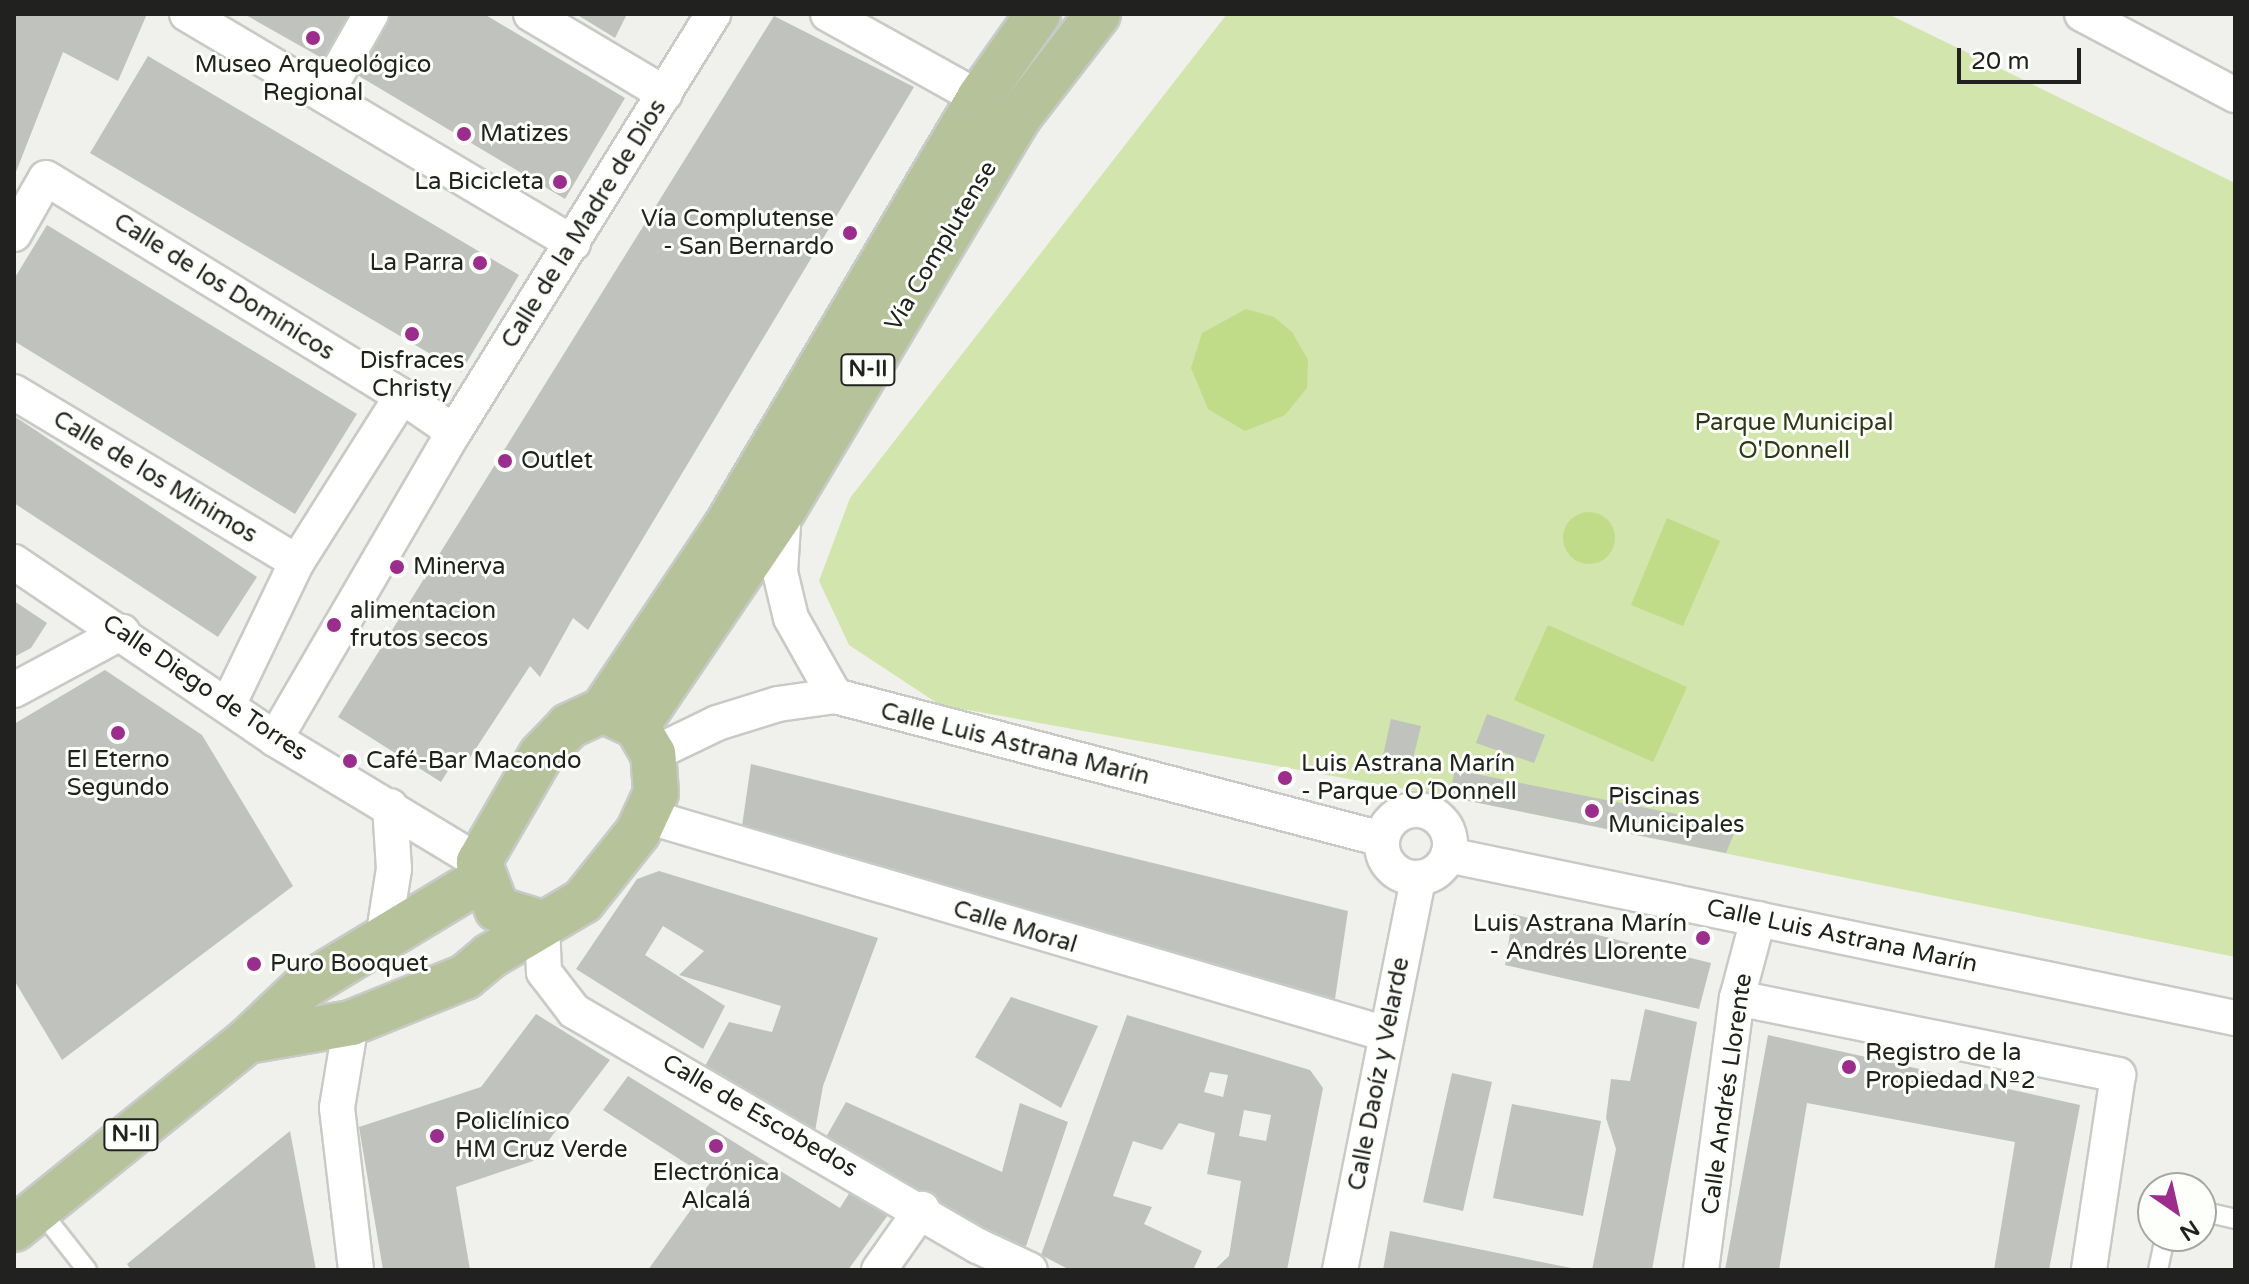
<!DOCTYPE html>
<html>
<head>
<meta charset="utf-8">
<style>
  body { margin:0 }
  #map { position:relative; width:2249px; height:1284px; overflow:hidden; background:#f0f1ed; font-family:"Varela Round",sans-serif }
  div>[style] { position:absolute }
  .green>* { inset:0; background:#d1e5ac }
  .water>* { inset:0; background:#c0dc89 }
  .round { border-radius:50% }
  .building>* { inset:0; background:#c0c2bd }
  .roads { filter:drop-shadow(2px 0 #c8cac5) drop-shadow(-2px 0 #c8cac5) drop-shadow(0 2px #c8cac5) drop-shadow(0 -2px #c8cac5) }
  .lane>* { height:18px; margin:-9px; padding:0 9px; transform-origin:9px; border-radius:9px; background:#fff }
  .street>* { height:34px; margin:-17px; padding:0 17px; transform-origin:17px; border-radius:17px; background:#fff }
  .street>.ring { margin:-17px; padding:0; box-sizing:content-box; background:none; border:34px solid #fff; border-radius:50% }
  .primary>* { height:44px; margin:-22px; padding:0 22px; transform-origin:22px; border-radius:22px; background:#b5c29a }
  .dots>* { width:22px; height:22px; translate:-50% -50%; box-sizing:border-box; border:4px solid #fdfffa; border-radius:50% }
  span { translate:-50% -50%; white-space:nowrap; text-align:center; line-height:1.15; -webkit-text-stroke:6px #fdfffa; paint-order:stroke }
  .shield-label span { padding:2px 6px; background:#fdfffa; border:2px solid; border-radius:6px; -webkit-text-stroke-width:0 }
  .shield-label { font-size:22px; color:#212220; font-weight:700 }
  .poi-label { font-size:24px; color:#212220 }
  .left { translate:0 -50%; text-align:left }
  .right { translate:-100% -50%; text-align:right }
  .street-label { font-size:24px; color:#212220 }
  .park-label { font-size:24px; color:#2d3815 }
  .frame { position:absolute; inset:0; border:16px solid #212220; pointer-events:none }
  .north { position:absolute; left:2137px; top:1172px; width:80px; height:80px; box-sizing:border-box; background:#fdfffa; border:2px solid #a5a7a3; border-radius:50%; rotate:146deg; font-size:22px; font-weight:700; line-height:32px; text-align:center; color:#212220 }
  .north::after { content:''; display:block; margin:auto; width:28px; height:36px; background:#9c2d8d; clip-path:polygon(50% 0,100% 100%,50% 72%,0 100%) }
  .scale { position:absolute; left:1957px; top:48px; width:124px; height:36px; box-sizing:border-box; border:4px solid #212220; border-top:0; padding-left:10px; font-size:24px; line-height:28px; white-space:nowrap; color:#212220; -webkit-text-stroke:6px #fdfffa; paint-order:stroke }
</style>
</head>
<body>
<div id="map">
  <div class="green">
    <div style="clip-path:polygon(1227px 14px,1888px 14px,2235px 183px,2235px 957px,1449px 797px,940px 705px,849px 645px,819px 581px,850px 498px)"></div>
  </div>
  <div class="water">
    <div style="clip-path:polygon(1246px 309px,1274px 317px,1292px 332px,1308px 360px,1307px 388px,1285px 415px,1245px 431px,1208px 409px,1191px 368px,1202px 333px)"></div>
    <div class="round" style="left:1563px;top:512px;width:52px;height:52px"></div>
    <div style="clip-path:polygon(1667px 518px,1720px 541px,1683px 626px,1631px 605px)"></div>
    <div style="clip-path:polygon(1548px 625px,1687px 687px,1653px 762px,1514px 700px)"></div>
  </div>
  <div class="building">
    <div style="clip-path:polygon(14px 14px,147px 14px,118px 81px,63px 52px,14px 177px)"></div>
    <div style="clip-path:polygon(244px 14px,355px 14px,327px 61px)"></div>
    <div style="clip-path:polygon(383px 14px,484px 14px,625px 98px,565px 199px,349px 70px)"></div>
    <div style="clip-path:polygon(576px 14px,627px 14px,615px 38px)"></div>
    <div style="clip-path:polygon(774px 16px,914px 87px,588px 630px,573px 618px,540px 677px,530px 666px,469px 759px,459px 753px,441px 782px,338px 717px)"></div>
    <div style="clip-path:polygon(148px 56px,519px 275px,461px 372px,90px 153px)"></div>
    <div style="clip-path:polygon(47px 225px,357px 414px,295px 514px,14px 341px,14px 279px)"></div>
    <div style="clip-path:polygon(14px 416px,257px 577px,218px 637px,14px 503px)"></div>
    <div style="clip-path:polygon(14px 601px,47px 623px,31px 648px,14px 657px)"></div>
    <div style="clip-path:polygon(105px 670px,202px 735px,293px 886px,62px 1060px,14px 980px,14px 724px)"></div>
    <div style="clip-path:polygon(1487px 714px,1545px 735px,1534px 763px,1476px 743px)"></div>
    <div style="clip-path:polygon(1391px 719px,1421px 726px,1411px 767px,1382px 760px)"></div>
    <div style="clip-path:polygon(751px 764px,1348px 911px,1335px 999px,742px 826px)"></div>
    <div style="clip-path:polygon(1455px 770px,1737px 826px,1726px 853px,1449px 797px)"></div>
    <div style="clip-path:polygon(659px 871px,878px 938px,823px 1086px,814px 1137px,704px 1068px,729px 1022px,772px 1032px,781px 1006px,679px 975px,704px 951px,663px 926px,645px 955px,725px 1006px,703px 1049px,576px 969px,637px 879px)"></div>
    <div style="clip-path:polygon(1513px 914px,1711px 963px,1699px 1009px,1505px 965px)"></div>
    <div style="clip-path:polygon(1011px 997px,1098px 1026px,1061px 1108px,975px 1057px)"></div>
    <div style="clip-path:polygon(1645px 1009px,1697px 1022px,1652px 1270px,1592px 1270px,1616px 1149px,1606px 1118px,1611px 1079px,1630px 1081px)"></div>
    <div style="clip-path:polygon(536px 1014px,610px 1060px,533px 1161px,456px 1187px,470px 1270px,383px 1270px,359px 1127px,481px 1087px)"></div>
    <div style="clip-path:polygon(evenodd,1127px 1015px,1310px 1070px,1323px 1088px,1287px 1270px,1214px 1270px,1229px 1256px,1241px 1181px,1207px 1174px,1215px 1133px,1179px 1123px,1162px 1150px,1133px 1141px,1113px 1196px,1152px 1207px,1144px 1224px,1202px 1251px,1193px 1270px,1070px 1270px,1041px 1255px,1127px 1015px,1210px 1072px,1228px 1075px,1223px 1097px,1204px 1092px,1210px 1072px,1127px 1015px,1244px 1110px,1271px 1115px,1266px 1141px,1239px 1136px,1244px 1110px)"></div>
    <div style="clip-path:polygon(1768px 1035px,2080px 1105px,2049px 1270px,1994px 1270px,2015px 1142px,1807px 1103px,1779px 1270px,1725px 1270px)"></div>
    <div style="clip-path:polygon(1452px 1073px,1492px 1082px,1463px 1211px,1423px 1202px)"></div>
    <div style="clip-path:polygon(628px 1076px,840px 1208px,858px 1179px,896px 1204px,848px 1270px,648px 1270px,712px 1180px,603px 1110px)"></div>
    <div style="clip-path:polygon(846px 1102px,1002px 1172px,1020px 1103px,1068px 1122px,1023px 1255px,822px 1144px)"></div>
    <div style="clip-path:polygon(1512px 1104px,1601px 1121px,1583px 1216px,1493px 1198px)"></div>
    <div style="clip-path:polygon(290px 1131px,316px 1270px,131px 1270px,127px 1264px)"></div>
    <div style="clip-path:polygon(1390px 1231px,1576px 1269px,1576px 1270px,1383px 1270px)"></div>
  </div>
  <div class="roads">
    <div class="lane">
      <div style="left:39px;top:1209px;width:78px;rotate:51.8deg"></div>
      <div style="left:2201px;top:1211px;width:35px;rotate:13deg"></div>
      <div style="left:2158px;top:1270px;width:35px;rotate:-78deg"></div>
    </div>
    <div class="street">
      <div style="left:187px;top:14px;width:449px;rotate:30.7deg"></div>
      <div style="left:531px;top:14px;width:156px;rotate:30.8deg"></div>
      <div style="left:828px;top:14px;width:173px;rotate:29.1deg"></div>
      <div style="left:2082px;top:14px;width:173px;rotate:27.9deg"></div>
      <div style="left:325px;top:95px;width:93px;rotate:-60.4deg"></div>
      <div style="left:14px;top:234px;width:64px;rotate:-60.3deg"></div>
      <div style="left:46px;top:178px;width:417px;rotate:31.5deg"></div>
      <div style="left:14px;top:392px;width:330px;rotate:31deg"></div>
      <div style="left:784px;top:509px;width:63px;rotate:93.6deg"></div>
      <div style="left:780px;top:572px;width:47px;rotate:76.6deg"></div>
      <div style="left:791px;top:618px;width:90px;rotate:60.6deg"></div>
      <div style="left:14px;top:562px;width:315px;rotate:34.1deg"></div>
      <div style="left:275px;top:739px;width:238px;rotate:31.1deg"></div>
      <div style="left:14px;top:690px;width:123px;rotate:-28.2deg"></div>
      <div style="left:229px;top:703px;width:157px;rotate:-64.3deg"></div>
      <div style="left:297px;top:562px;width:196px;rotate:-57.7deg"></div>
      <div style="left:402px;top:396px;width:63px;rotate:34.7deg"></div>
      <div style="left:275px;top:739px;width:355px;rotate:-59.8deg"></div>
      <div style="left:454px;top:432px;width:492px;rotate:-58.2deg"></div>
      <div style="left:653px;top:754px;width:71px;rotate:-25.8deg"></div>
      <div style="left:717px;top:723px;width:64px;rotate:-17.3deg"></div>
      <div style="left:778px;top:704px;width:58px;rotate:-8deg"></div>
      <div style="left:835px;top:696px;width:565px;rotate:14.65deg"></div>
      <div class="ring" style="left:1382px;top:810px;width:34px;height:34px"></div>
      <div style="left:646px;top:816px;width:771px;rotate:16.41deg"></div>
      <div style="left:1448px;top:855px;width:804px;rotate:11.7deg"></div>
      <div style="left:542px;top:923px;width:49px;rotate:87.7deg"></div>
      <div style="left:544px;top:972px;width:49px;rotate:52.4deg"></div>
      <div style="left:574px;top:1011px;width:467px;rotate:30.2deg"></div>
      <div style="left:978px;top:1246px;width:57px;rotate:24.8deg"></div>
      <div style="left:383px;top:939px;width:71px;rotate:-81.1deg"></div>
      <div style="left:394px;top:869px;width:63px;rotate:-93.6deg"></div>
      <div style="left:1737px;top:998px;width:389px;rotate:11.4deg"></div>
      <div style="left:2118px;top:1075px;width:197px;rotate:98.5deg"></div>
      <div style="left:351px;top:1023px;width:86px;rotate:99.4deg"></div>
      <div style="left:337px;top:1108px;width:163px;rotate:83.3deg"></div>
      <div style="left:879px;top:1270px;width:75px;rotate:-54.8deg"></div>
      <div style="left:1340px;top:1270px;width:400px;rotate:-78.7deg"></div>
      <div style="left:1701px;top:1270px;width:274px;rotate:-82.5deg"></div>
      <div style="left:1737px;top:998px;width:82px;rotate:-75.1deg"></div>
    </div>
    <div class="primary">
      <div style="left:603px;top:710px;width:219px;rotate:-56.2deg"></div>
      <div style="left:725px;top:528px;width:499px;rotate:-59.4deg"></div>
      <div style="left:979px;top:98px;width:103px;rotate:-54.9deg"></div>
      <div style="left:637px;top:726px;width:262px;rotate:-55.9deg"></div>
      <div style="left:784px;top:509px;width:456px;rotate:-59.1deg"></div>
      <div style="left:1018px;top:118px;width:131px;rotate:-52.4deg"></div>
      <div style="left:247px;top:1041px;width:106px;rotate:-9.8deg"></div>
      <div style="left:351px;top:1023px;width:123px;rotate:-22deg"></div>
      <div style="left:465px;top:977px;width:33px;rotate:-40deg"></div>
      <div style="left:490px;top:956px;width:108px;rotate:-30.6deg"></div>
      <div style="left:583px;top:901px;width:88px;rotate:-51.4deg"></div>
      <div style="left:638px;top:832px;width:43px;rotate:-65.2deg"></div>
      <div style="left:656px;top:793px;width:39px;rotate:-94deg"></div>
      <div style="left:653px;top:754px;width:32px;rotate:-120deg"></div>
      <div style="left:637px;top:726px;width:38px;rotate:-155deg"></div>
      <div style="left:603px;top:710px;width:38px;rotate:155deg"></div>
      <div style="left:569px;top:726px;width:40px;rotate:134deg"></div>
      <div style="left:541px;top:755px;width:124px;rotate:120.1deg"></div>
      <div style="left:479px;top:862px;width:50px;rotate:69deg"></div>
      <div style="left:497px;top:909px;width:47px;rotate:17.3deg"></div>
      <div style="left:14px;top:1229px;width:299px;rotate:-38.9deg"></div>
      <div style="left:247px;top:1041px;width:80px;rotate:-43.5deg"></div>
      <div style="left:305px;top:986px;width:208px;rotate:-31.2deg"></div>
    </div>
  </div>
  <div class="dots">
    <div style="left:313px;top:38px;background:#9c2d8d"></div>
    <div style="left:464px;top:134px;background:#9c2d8d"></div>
    <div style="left:560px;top:182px;background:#9c2d8d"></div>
    <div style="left:850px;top:233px;background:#9c2d8d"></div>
    <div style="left:480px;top:263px;background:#9c2d8d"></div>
    <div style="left:412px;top:334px;background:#9c2d8d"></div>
    <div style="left:505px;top:461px;background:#9c2d8d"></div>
    <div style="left:397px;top:567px;background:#9c2d8d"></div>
    <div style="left:334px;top:625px;background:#9c2d8d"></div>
    <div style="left:118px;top:733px;background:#9c2d8d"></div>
    <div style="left:350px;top:761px;background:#9c2d8d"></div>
    <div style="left:1285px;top:778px;background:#9c2d8d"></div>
    <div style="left:1592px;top:811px;background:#9c2d8d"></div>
    <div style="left:1703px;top:938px;background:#9c2d8d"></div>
    <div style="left:254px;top:964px;background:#9c2d8d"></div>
    <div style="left:1849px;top:1067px;background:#9c2d8d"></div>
    <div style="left:437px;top:1136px;background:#9c2d8d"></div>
    <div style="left:716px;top:1146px;background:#9c2d8d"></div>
  </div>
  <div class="shield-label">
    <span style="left:868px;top:370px">N-II</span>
    <span style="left:131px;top:1135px">N-II</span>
  </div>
  <div class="poi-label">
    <span style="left:313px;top:79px">Museo Arqueológico<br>Regional</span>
    <span class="left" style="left:480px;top:134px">Matizes</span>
    <span class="right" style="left:544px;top:182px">La Bicicleta</span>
    <span class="right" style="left:834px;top:233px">Vía Complutense<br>- San Bernardo</span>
    <span class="right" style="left:464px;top:263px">La Parra</span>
    <span style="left:412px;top:375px">Disfraces<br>Christy</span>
    <span class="left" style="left:521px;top:461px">Outlet</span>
    <span class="left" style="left:413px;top:567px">Minerva</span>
    <span class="left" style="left:350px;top:625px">alimentacion<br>frutos secos</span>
    <span style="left:118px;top:774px">El Eterno<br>Segundo</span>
    <span class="left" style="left:366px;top:761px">Café-Bar Macondo</span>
    <span class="left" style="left:1301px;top:778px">Luis Astrana Marín<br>- Parque O´Donnell</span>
    <span class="left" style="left:1608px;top:811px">Piscinas<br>Municipales</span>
    <span class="right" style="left:1687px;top:938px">Luis Astrana Marín<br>- Andrés Llorente</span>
    <span class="left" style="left:270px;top:964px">Puro Booquet</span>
    <span class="left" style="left:1865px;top:1067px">Registro de la<br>Propiedad Nº2</span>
    <span class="left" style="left:455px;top:1136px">Policlínico<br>HM Cruz Verde</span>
    <span style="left:716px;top:1187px">Electrónica<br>Alcalá</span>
  </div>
  <div class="street-label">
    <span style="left:584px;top:224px;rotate:-58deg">Calle de la Madre de Dios</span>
    <span style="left:941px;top:246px;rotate:-59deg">Vía Complutense</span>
    <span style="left:224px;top:287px;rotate:32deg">Calle de los Dominicos</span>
    <span style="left:155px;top:477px;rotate:31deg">Calle de los Mínimos</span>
    <span style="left:205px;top:688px;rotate:34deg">Calle Diego de Torres</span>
    <span style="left:1015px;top:744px;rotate:14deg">Calle Luis Astrana Marín</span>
    <span style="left:1015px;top:927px;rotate:17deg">Calle Moral</span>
    <span style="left:1842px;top:936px;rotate:12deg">Calle Luis Astrana Marín</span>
    <span style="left:1379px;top:1074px;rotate:-79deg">Calle Daoíz y Velarde</span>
    <span style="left:1727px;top:1094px;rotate:-82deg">Calle Andrés Llorente</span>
    <span style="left:760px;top:1116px;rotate:30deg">Calle de Escobedos</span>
  </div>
  <div class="park-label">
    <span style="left:1794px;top:437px">Parque Municipal<br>O'Donnell</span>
  </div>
  <div class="frame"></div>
  <div class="north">N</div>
  <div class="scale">20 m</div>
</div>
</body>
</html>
